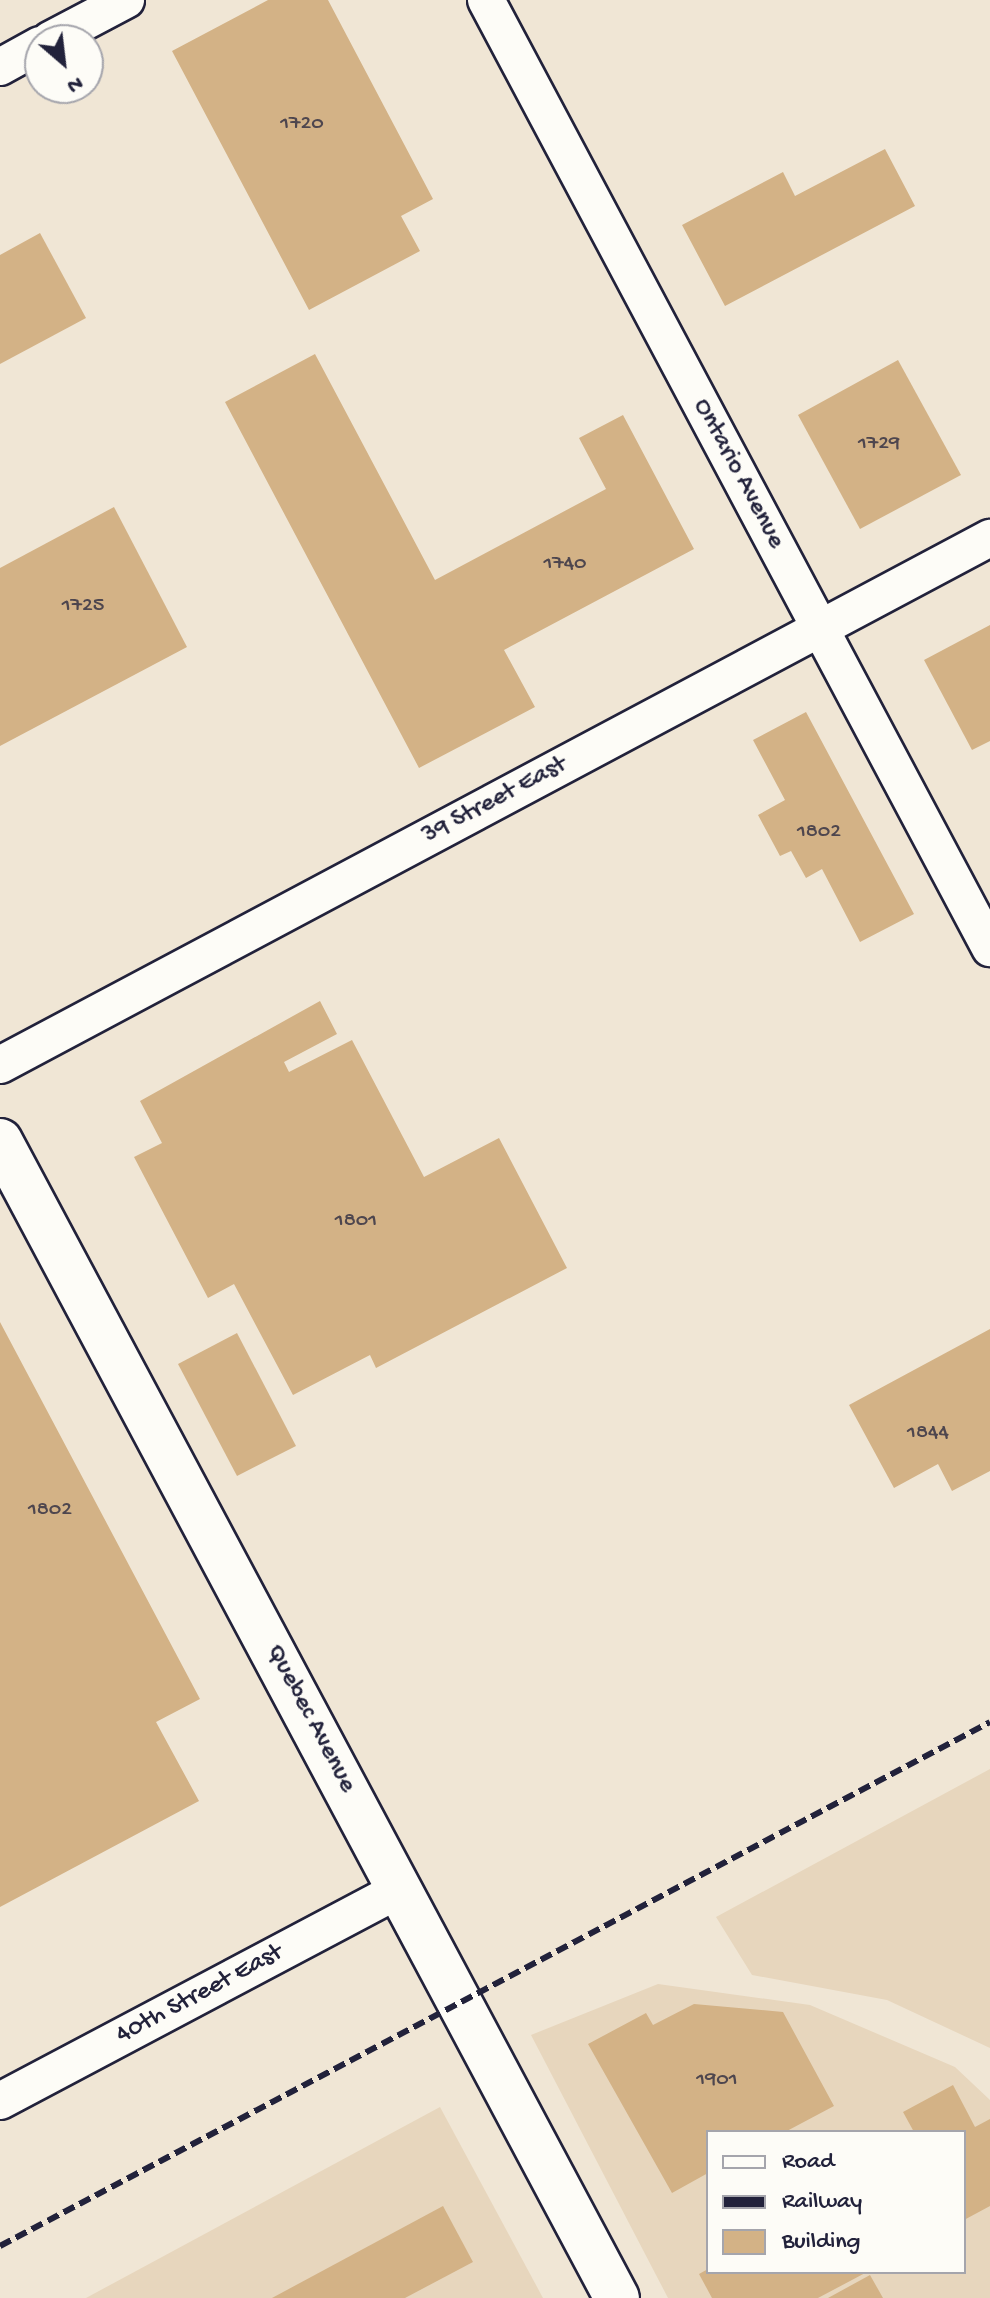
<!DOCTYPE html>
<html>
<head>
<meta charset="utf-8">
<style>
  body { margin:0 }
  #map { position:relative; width:990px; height:2298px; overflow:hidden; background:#f0e6d5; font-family:"Gochi Hand",sans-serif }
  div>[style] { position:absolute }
  .built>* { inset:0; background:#e7d6bd }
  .building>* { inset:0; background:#d3b286 }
  .roads { filter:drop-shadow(2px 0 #22223b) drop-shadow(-2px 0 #22223b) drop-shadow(0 2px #22223b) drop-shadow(0 -2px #22223b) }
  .street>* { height:36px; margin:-18px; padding:0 18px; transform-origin:18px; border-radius:18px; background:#fdfcf7 }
  .secondary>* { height:44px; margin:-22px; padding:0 22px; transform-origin:22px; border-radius:22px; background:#fdfcf7 }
  .rail>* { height:6px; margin-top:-3px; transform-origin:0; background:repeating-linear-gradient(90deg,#22223b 0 12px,transparent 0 18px) }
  span { translate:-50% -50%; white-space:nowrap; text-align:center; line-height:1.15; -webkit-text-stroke:8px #fdfcf7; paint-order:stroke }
  .number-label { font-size:22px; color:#4e464e }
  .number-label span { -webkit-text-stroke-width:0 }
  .street-label { font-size:26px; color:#22223b }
  .legend { position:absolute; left:706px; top:2130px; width:260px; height:144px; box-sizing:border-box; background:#fdfcf7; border:2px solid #a5a5ac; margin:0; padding:10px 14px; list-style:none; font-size:24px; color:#22223b }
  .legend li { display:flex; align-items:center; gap:16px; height:40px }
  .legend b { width:40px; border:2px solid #a5a5ac }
  .north { position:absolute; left:24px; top:24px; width:80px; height:80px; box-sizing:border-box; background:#fdfcf7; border:2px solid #a5a5ac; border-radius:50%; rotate:152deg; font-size:22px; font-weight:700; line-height:32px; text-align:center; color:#22223b }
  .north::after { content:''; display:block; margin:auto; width:28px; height:36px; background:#22223b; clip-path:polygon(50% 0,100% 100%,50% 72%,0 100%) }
</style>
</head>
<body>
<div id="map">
  <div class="built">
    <div style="clip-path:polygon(990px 1769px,990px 2048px,887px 2000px,752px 1975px,716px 1917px)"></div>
    <div style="clip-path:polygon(evenodd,658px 1984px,810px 2005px,955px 2067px,990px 2100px,990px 2298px,668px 2298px,531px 2035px,658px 1984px,708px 2132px,964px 2132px,964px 2272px,708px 2272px,708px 2132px)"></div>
    <div style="clip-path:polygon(440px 2107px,543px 2298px,86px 2298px)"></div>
  </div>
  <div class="building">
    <div style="clip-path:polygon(268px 0,328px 0,433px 199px,401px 216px,420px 251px,309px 310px,172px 51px)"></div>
    <div style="clip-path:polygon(885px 149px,915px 206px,725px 306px,682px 225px,783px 172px,795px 196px)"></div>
    <div style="clip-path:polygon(40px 233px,86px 318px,0 364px,0 255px)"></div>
    <div style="clip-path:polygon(315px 354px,435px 580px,606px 489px,579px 438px,623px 415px,694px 549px,504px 650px,535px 707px,419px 768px,225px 402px)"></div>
    <div style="clip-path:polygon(898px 360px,961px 475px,860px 529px,798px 415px)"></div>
    <div style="clip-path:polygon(114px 507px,187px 647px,0 746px,0 568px)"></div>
    <div style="clip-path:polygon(990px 625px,990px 741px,972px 750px,924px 660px)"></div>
    <div style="clip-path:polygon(806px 712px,914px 914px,860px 942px,822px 869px,806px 878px,791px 851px,780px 856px,758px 815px,785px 800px,753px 740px)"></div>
    <div style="clip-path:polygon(320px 1001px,337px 1034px,284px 1062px,289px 1072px,352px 1040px,424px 1177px,499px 1138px,567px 1268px,376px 1368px,370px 1355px,293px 1395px,234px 1284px,208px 1298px,134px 1157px,162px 1143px,140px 1101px)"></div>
    <div style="clip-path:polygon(0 1322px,200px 1699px,156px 1722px,199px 1801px,0 1907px)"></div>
    <div style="clip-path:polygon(990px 1329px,990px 1471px,952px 1491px,938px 1464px,894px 1488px,849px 1405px)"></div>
    <div style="clip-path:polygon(237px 1333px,296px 1446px,237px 1476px,178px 1364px)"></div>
    <div style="clip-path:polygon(694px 2004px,783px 2012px,834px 2106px,785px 2132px,708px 2132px,708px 2173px,672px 2193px,588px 2044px,646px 2013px,653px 2025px)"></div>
    <div style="clip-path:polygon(953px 2085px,975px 2127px,990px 2119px,990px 2206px,964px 2220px,964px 2132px,914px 2132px,903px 2112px)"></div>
    <div style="clip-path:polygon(443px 2206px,473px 2262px,405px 2298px,272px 2298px)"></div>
    <div style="clip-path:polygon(708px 2269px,708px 2272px,867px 2272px,818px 2298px,712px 2298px,699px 2274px)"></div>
    <div style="clip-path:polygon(870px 2275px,883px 2298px,828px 2298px)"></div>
  </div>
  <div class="roads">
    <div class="street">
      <div style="left:486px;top:0;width:1074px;rotate:62deg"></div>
      <div style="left:50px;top:40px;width:86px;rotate:-27.8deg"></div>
      <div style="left:0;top:67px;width:46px;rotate:-28.8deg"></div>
      <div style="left:0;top:1065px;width:1122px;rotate:-28.03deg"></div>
      <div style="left:0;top:2101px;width:454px;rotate:-27.9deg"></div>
    </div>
    <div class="secondary">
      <div style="left:0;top:1141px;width:1311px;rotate:61.93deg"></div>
    </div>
  </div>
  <div class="rail">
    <div style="left:0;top:2246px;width:1120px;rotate:-27.89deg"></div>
  </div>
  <div class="number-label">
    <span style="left:302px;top:125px">1720</span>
    <span style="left:879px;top:445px">1729</span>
    <span style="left:565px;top:565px">1740</span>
    <span style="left:83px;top:607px">1725</span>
    <span style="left:819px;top:833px">1802</span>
    <span style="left:356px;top:1222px">1801</span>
    <span style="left:928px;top:1434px">1844</span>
    <span style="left:50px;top:1511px">1802</span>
    <span style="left:717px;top:2081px">1901</span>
  </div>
  <div class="street-label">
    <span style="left:738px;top:474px;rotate:62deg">Ontario Avenue</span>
    <span style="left:495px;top:801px;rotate:-28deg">39 Street East</span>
    <span style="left:310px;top:1719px;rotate:62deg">Quebec Avenue</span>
    <span style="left:200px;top:1995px;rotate:-28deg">40th Street East</span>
  </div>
  <ul class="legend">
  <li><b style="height:10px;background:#fdfcf7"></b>Road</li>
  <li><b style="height:10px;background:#22223b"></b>Railway</li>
  <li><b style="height:22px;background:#d3b286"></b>Building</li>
  </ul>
  <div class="north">N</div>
</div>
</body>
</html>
